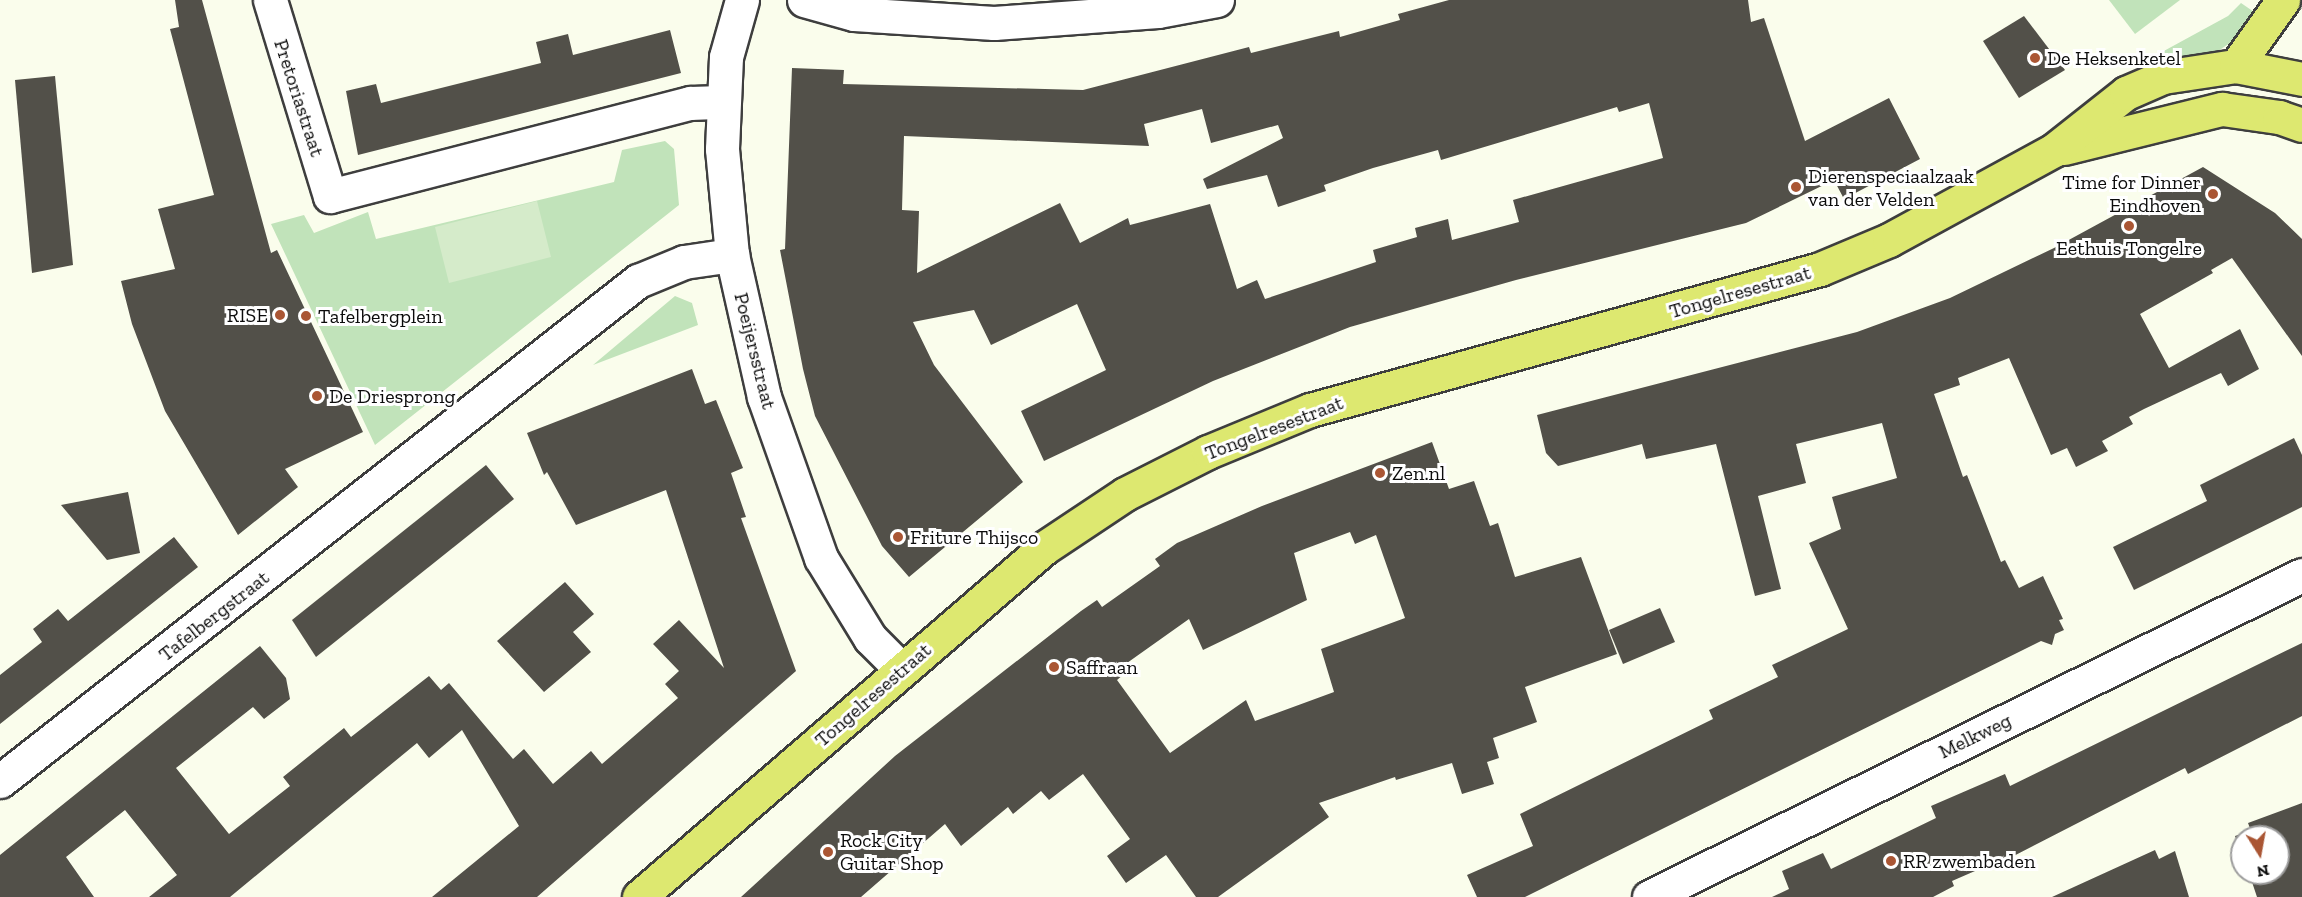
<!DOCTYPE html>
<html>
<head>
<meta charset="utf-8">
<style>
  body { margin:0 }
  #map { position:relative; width:2302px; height:897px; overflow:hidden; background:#fafdec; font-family:"Zilla Slab",serif }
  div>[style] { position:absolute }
  .green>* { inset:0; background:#c1e3ba }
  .pitch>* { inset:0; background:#d5ebca }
  .building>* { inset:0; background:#525049 }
  .roads { filter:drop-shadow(2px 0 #3e3e3e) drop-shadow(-2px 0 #3e3e3e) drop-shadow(0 2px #3e3e3e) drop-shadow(0 -2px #3e3e3e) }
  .minor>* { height:33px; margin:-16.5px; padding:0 16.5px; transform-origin:16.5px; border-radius:16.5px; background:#fff }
  .major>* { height:33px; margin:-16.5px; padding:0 16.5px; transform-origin:16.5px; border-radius:16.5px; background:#dde870 }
  .dots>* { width:16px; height:16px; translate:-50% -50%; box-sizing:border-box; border:3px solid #fff; border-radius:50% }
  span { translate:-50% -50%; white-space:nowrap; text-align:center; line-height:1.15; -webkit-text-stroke:6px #fff; paint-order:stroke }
  .poi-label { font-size:20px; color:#0b0b0b }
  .left { translate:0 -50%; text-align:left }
  .right { translate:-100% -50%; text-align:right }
  .street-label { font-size:20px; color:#0b0b0b }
  .north { position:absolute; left:2230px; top:825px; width:60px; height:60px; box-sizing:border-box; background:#fff; border:2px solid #9d9d9d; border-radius:50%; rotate:169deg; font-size:16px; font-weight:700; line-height:24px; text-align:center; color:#0b0b0b }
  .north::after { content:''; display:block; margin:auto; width:21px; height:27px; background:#aa5634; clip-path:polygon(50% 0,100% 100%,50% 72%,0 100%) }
</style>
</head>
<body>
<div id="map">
  <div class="green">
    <div style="clip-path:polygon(2109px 0,2180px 0,2135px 34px)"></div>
    <div style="clip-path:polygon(2241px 3px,2257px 14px,2236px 39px,2215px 53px,2168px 62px,2162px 52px,2228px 16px)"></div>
    <div style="clip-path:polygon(665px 141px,674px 149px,679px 205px,375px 445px,271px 224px,304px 215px,314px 233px,368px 212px,376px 239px,614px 182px,622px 150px)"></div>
    <div style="clip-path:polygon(675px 296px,692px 303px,698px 325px,593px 365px)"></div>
  </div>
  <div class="pitch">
    <div style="clip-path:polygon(537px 201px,551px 257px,449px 283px,435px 227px)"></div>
  </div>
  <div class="building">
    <div style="clip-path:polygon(175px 0,202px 0,271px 253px,277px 250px,363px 432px,285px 469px,298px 487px,238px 535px,165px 411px,132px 324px,121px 281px,175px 269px,158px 209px,214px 195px,170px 29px,179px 27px)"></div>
    <div style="clip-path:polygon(evenodd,1449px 0,1748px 0,1751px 22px,1764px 18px,1805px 141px,1889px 98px,1920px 159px,1844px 199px,1834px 180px,1746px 223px,1516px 280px,1350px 327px,1213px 381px,1044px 461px,1021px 411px,1106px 370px,1077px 304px,991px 345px,974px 310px,913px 322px,934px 365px,1023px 482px,909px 577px,882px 546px,815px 416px,803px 369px,780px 250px,785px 249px,792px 68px,844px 70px,843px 84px,1083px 90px,1249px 47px,1251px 53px,1339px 31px,1340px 37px,1400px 20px,1398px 14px,1449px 0,1649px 103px,1663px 158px,1513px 200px,1519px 222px,1452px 240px,1448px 219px,1415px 228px,1417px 237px,1373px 250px,1376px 262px,1265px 299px,1257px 280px,1237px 289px,1210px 204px,1130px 225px,1128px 218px,1080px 243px,1060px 203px,917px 273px,919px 211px,902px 210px,904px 136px,1149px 146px,1144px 124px,1202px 109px,1211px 143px,1278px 125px,1283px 138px,1203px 179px,1207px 189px,1267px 175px,1278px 207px,1326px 191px,1324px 185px,1373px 168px,1438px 150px,1441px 160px,1617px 107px,1619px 112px,1649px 103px)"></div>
    <div style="clip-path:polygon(2024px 16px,2065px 70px,2019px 98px,1983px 41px)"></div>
    <div style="clip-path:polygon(670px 30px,681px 73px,358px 155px,346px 91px,376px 84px,381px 103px,541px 63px,536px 42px,568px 34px,573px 55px)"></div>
    <div style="clip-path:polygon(55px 76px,73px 265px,32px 273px,15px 80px)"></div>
    <div style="clip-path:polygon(2203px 167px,2275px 213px,2302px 239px,2302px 356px,2232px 258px,2211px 270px,2213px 273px,2140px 314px,2169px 368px,2240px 329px,2259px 369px,2228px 386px,2221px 373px,2144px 409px,2129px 417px,2133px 424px,2102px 441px,2108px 451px,2076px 467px,2067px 448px,2051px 455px,2009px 358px,1958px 378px,1960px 385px,1934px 394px,1963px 477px,1967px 475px,2001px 562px,2005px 560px,2019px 588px,2043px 576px,2063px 619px,2059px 620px,2064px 630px,2055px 634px,2052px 645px,2041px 641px,1525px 897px,1477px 897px,1467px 875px,1533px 846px,1520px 814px,1713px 719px,1709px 710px,1778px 677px,1772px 665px,1848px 629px,1809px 543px,1841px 529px,1832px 497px,1897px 478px,1882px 423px,1796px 444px,1806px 483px,1758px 496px,1781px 589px,1755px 596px,1716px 444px,1646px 459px,1642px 444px,1558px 466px,1546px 453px,1537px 415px,1857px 332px,1950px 298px,2054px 248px)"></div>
    <div style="clip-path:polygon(692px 369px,705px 404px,716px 400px,743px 468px,731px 473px,746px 517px,741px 518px,796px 671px,537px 897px,432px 897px,519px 826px,462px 730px,429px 758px,417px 743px,230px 897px,149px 897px,177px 875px,125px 810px,66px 857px,94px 897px,0 897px,0 855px,260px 646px,286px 678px,290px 699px,264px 719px,253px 707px,176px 768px,229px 834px,290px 786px,283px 777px,344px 728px,351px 737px,429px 676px,441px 690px,449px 683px,513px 759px,524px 749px,553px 784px,591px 751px,602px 764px,678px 698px,665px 684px,679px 671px,653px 644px,679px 620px,724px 668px,666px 490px,576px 525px,547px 472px,544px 475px,527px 433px)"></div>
    <div style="clip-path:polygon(2294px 438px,2302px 455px,2302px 507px,2134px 590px,2113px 547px,2207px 501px,2200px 485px)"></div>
    <div style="clip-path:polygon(evenodd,1432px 442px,1449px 489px,1474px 481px,1490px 526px,1498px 523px,1515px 577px,1581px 557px,1617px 654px,1525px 687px,1537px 722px,1493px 738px,1499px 758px,1487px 762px,1494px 784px,1462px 794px,1452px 763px,1396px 780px,1395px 777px,1319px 803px,1329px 817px,1218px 897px,1196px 897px,1166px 855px,1126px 883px,1107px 856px,1130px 839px,1083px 774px,1049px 800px,1041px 791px,1013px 814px,1008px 807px,961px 846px,945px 824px,861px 897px,741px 897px,895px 756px,1081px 611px,1097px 600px,1102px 607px,1160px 566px,1155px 559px,1177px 543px,1262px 506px,1432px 442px,1350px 532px,1355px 544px,1376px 535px,1405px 618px,1321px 649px,1334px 692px,1255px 721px,1246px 700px,1170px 753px,1117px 680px,1131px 668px,1127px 663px,1189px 619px,1203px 650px,1307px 600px,1294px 553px,1350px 532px)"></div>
    <div style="clip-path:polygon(486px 465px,514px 499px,316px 657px,292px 620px)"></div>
    <div style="clip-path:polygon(128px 492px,140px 553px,107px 560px,61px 505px)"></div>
    <div style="clip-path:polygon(174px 537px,198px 567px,0 724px,0 675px,42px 642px,33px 629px,58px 609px,68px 621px)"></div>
    <div style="clip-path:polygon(565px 582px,594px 614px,573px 632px,591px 652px,544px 692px,497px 641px)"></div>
    <div style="clip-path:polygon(1660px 608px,1675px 642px,1623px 664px,1609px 630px)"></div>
    <div style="clip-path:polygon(2302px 643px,2302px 716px,2188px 774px,2185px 768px,2000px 863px,1998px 861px,1952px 881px,1954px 886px,1933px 897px,1772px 897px,1789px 889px,1782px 871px,1823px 853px,1831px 869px,1936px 818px,1931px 806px,2005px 774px,2010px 786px)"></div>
    <div style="clip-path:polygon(2302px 803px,2302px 897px,2257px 897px,2249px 873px,2278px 873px,2278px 837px,2242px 837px,2242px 855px,2235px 836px,2251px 831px,2248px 823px)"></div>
    <div style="clip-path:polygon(2155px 850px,2159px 859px,2175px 851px,2189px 897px,2052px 897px)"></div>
  </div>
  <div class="roads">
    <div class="minor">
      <div style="left:270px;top:0;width:205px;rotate:73deg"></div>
      <div style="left:330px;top:196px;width:372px;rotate:-14.5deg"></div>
      <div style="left:690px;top:103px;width:32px;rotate:-2deg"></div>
      <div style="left:742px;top:0;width:59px;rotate:105.7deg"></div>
      <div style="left:726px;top:57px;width:92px;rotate:92.5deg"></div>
      <div style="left:722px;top:149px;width:106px;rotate:84.6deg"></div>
      <div style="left:732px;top:255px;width:146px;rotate:77.3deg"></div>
      <div style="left:764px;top:397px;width:171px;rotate:70.5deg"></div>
      <div style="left:821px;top:558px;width:94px;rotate:58.5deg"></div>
      <div style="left:870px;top:638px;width:45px;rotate:45deg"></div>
      <div style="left:804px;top:0;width:52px;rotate:15.6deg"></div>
      <div style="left:854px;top:14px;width:140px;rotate:3.7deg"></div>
      <div style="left:994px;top:23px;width:164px;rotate:-4.2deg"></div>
      <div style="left:1158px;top:11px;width:60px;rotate:-10.6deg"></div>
      <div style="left:0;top:781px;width:811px;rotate:-38.09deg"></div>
      <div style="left:638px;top:281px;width:50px;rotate:-22.4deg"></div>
      <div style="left:684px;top:262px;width:49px;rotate:-8.3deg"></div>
      <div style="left:1649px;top:897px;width:728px;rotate:-26.25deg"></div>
    </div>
    <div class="major">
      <div style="left:2236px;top:66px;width:81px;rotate:-54.5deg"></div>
      <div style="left:2064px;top:148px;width:163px;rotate:-13.9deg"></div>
      <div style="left:2222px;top:109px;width:58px;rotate:8deg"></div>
      <div style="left:2279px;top:117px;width:24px;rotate:19deg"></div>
      <div style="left:639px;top:897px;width:535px;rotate:-40.75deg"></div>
      <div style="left:1044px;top:548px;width:97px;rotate:-33.7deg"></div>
      <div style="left:1125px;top:494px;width:93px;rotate:-26.8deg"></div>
      <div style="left:1208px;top:452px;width:110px;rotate:-22.4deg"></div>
      <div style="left:1310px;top:410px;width:529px;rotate:-15.45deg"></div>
      <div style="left:1820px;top:269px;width:75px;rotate:-22.8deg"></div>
      <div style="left:1889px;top:240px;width:188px;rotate:-28.6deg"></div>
      <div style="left:2054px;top:150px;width:92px;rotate:-38.4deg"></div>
      <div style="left:2126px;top:93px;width:40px;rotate:-23.4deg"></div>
      <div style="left:2163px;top:77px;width:74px;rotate:-8.6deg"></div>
      <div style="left:2236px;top:66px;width:67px;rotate:11.1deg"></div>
    </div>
  </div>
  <div class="dots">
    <div style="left:2035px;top:58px;background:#aa5634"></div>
    <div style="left:1796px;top:187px;background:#aa5634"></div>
    <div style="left:2213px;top:194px;background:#aa5634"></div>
    <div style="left:2129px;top:226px;background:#aa5634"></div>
    <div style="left:280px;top:315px;background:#aa5634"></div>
    <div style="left:306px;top:316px;background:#aa5634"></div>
    <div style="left:317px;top:396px;background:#aa5634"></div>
    <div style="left:1380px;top:473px;background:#aa5634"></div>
    <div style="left:898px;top:537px;background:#aa5634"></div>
    <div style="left:1054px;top:667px;background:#aa5634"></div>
    <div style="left:828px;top:852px;background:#aa5634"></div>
    <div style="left:1891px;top:861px;background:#aa5634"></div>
  </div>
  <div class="poi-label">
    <span class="left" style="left:2047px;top:58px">De Heksenketel</span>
    <span class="left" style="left:1808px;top:188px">Dierenspeciaalzaak<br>van der Velden</span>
    <span class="right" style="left:2201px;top:194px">Time for Dinner<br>Eindhoven</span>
    <span style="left:2129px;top:248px">Eethuis Tongelre</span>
    <span class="right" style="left:268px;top:315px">RISE</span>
    <span class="left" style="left:318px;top:316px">Tafelbergplein</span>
    <span class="left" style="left:329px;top:396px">De Driesprong</span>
    <span class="left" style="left:1392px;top:473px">Zen.nl</span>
    <span class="left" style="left:910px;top:537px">Friture Thijsco</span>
    <span class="left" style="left:1066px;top:667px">Saffraan</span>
    <span class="left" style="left:840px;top:852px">Rock City<br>Guitar Shop</span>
    <span class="left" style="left:1903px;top:861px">RR zwembaden</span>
  </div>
  <div class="street-label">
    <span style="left:299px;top:98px;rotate:72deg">Pretoriastraat</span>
    <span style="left:1740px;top:292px;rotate:-16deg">Tongelresestraat</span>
    <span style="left:755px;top:351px;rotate:76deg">Poeijersstraat</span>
    <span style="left:1274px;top:428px;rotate:-21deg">Tongelresestraat</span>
    <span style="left:214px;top:616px;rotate:-38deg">Tafelbergstraat</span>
    <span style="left:873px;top:695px;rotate:-41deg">Tongelresestraat</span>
    <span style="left:1975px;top:736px;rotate:-26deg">Melkweg</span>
  </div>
  <div class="north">N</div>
</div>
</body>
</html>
